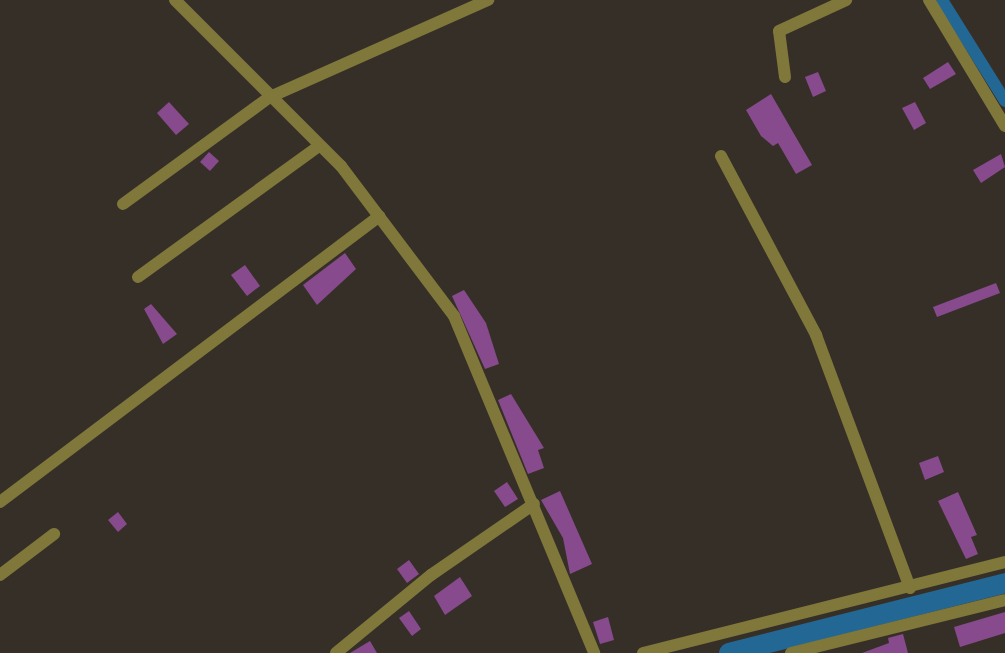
<!DOCTYPE html>
<html>
<head>
<meta charset="utf-8">
<style>
  body { margin:0 }
  #map { position:relative; width:1005px; height:653px; overflow:hidden; background:#362f28; font-family:"Nunito Sans",sans-serif }
  div>[style] { position:absolute }
  .canal>* { height:12px; margin:-6px; padding:0 6px; transform-origin:6px; border-radius:6px; background:#236895 }
  .river>* { height:20px; margin:-10px; padding:0 10px; transform-origin:10px; border-radius:10px; background:#236895 }
  .building>* { inset:0; background:#874a8c }
  .street>* { height:12px; margin:-6px; padding:0 6px; transform-origin:6px; border-radius:6px; background:#80773a }
  span { translate:-50% -50%; white-space:nowrap; text-align:center; line-height:1.15; -webkit-text-stroke:5px #2c251f; paint-order:stroke }
</style>
</head>
<body>
<div id="map">
  <div class="canal">
    <div style="left:942px;top:0;width:119px;rotate:58deg"></div>
  </div>
  <div class="river">
    <div style="left:729px;top:653px;width:285px;rotate:-14.2deg"></div>
  </div>
  <div class="building">
    <div style="clip-path:polygon(948px 62px,956px 74px,930px 89px,923px 78px)"></div>
    <div style="clip-path:polygon(818px 72px,826px 91px,813px 97px,805px 77px)"></div>
    <div style="clip-path:polygon(771px 94px,812px 165px,796px 174px,778px 143px,773px 146px,761px 136px,746px 110px)"></div>
    <div style="clip-path:polygon(169px 102px,189px 124px,176px 135px,157px 113px)"></div>
    <div style="clip-path:polygon(915px 102px,926px 123px,914px 130px,902px 108px)"></div>
    <div style="clip-path:polygon(209px 152px,219px 161px,210px 171px,200px 162px)"></div>
    <div style="clip-path:polygon(1001px 154px,1005px 167px,981px 183px,973px 170px)"></div>
    <div style="clip-path:polygon(345px 253px,356px 269px,317px 305px,303px 285px)"></div>
    <div style="clip-path:polygon(245px 265px,260px 286px,247px 296px,231px 275px)"></div>
    <div style="clip-path:polygon(996px 283px,1000px 293px,937px 317px,933px 307px)"></div>
    <div style="clip-path:polygon(464px 290px,486px 323px,499px 364px,485px 369px,452px 296px)"></div>
    <div style="clip-path:polygon(151px 304px,177px 334px,163px 344px,144px 309px)"></div>
    <div style="clip-path:polygon(511px 394px,544px 448px,538px 450px,544px 468px,528px 474px,498px 400px)"></div>
    <div style="clip-path:polygon(938px 456px,944px 472px,925px 480px,919px 463px)"></div>
    <div style="clip-path:polygon(507px 482px,518px 499px,505px 507px,494px 491px)"></div>
    <div style="clip-path:polygon(560px 491px,592px 564px,570px 574px,563px 538px,541px 500px)"></div>
    <div style="clip-path:polygon(958px 492px,977px 535px,971px 537px,978px 554px,966px 559px,938px 501px)"></div>
    <div style="clip-path:polygon(118px 512px,127px 524px,118px 532px,108px 520px)"></div>
    <div style="clip-path:polygon(409px 560px,419px 574px,407px 583px,397px 569px)"></div>
    <div style="clip-path:polygon(460px 577px,472px 596px,445px 615px,434px 596px)"></div>
    <div style="clip-path:polygon(409px 611px,421px 629px,412px 636px,399px 618px)"></div>
    <div style="clip-path:polygon(1005px 612px,1005px 633px,960px 647px,954px 627px)"></div>
    <div style="clip-path:polygon(608px 617px,614px 640px,600px 644px,593px 622px)"></div>
    <div style="clip-path:polygon(903px 634px,908px 653px,862px 653px,889px 643px,888px 638px)"></div>
    <div style="clip-path:polygon(370px 641px,377px 653px,350px 653px)"></div>
  </div>
  <div class="street">
    <div style="left:175px;top:0;width:235px;rotate:45deg"></div>
    <div style="left:341px;top:166px;width:188px;rotate:53deg"></div>
    <div style="left:454px;top:316px;width:365px;rotate:67.4deg"></div>
    <div style="left:929px;top:0;width:147px;rotate:58.9deg"></div>
    <div style="left:785px;top:77px;width:46px;rotate:-97.4deg"></div>
    <div style="left:779px;top:31px;width:74px;rotate:-24.8deg"></div>
    <div style="left:721px;top:156px;width:203px;rotate:62deg"></div>
    <div style="left:816px;top:335px;width:270px;rotate:69.6deg"></div>
    <div style="left:123px;top:204px;width:182px;rotate:-36.1deg"></div>
    <div style="left:270px;top:97px;width:239px;rotate:-24deg"></div>
    <div style="left:138px;top:277px;width:223px;rotate:-35.9deg"></div>
    <div style="left:0;top:502px;width:475px;rotate:-37deg"></div>
    <div style="left:0;top:575px;width:68px;rotate:-37.2deg"></div>
    <div style="left:336px;top:653px;width:123px;rotate:-39.4deg"></div>
    <div style="left:431px;top:575px;width:125px;rotate:-34.6deg"></div>
    <div style="left:643px;top:653px;width:373px;rotate:-14.1deg"></div>
    <div style="left:791px;top:653px;width:220px;rotate:-13.9deg"></div>
  </div>
</div>
</body>
</html>
